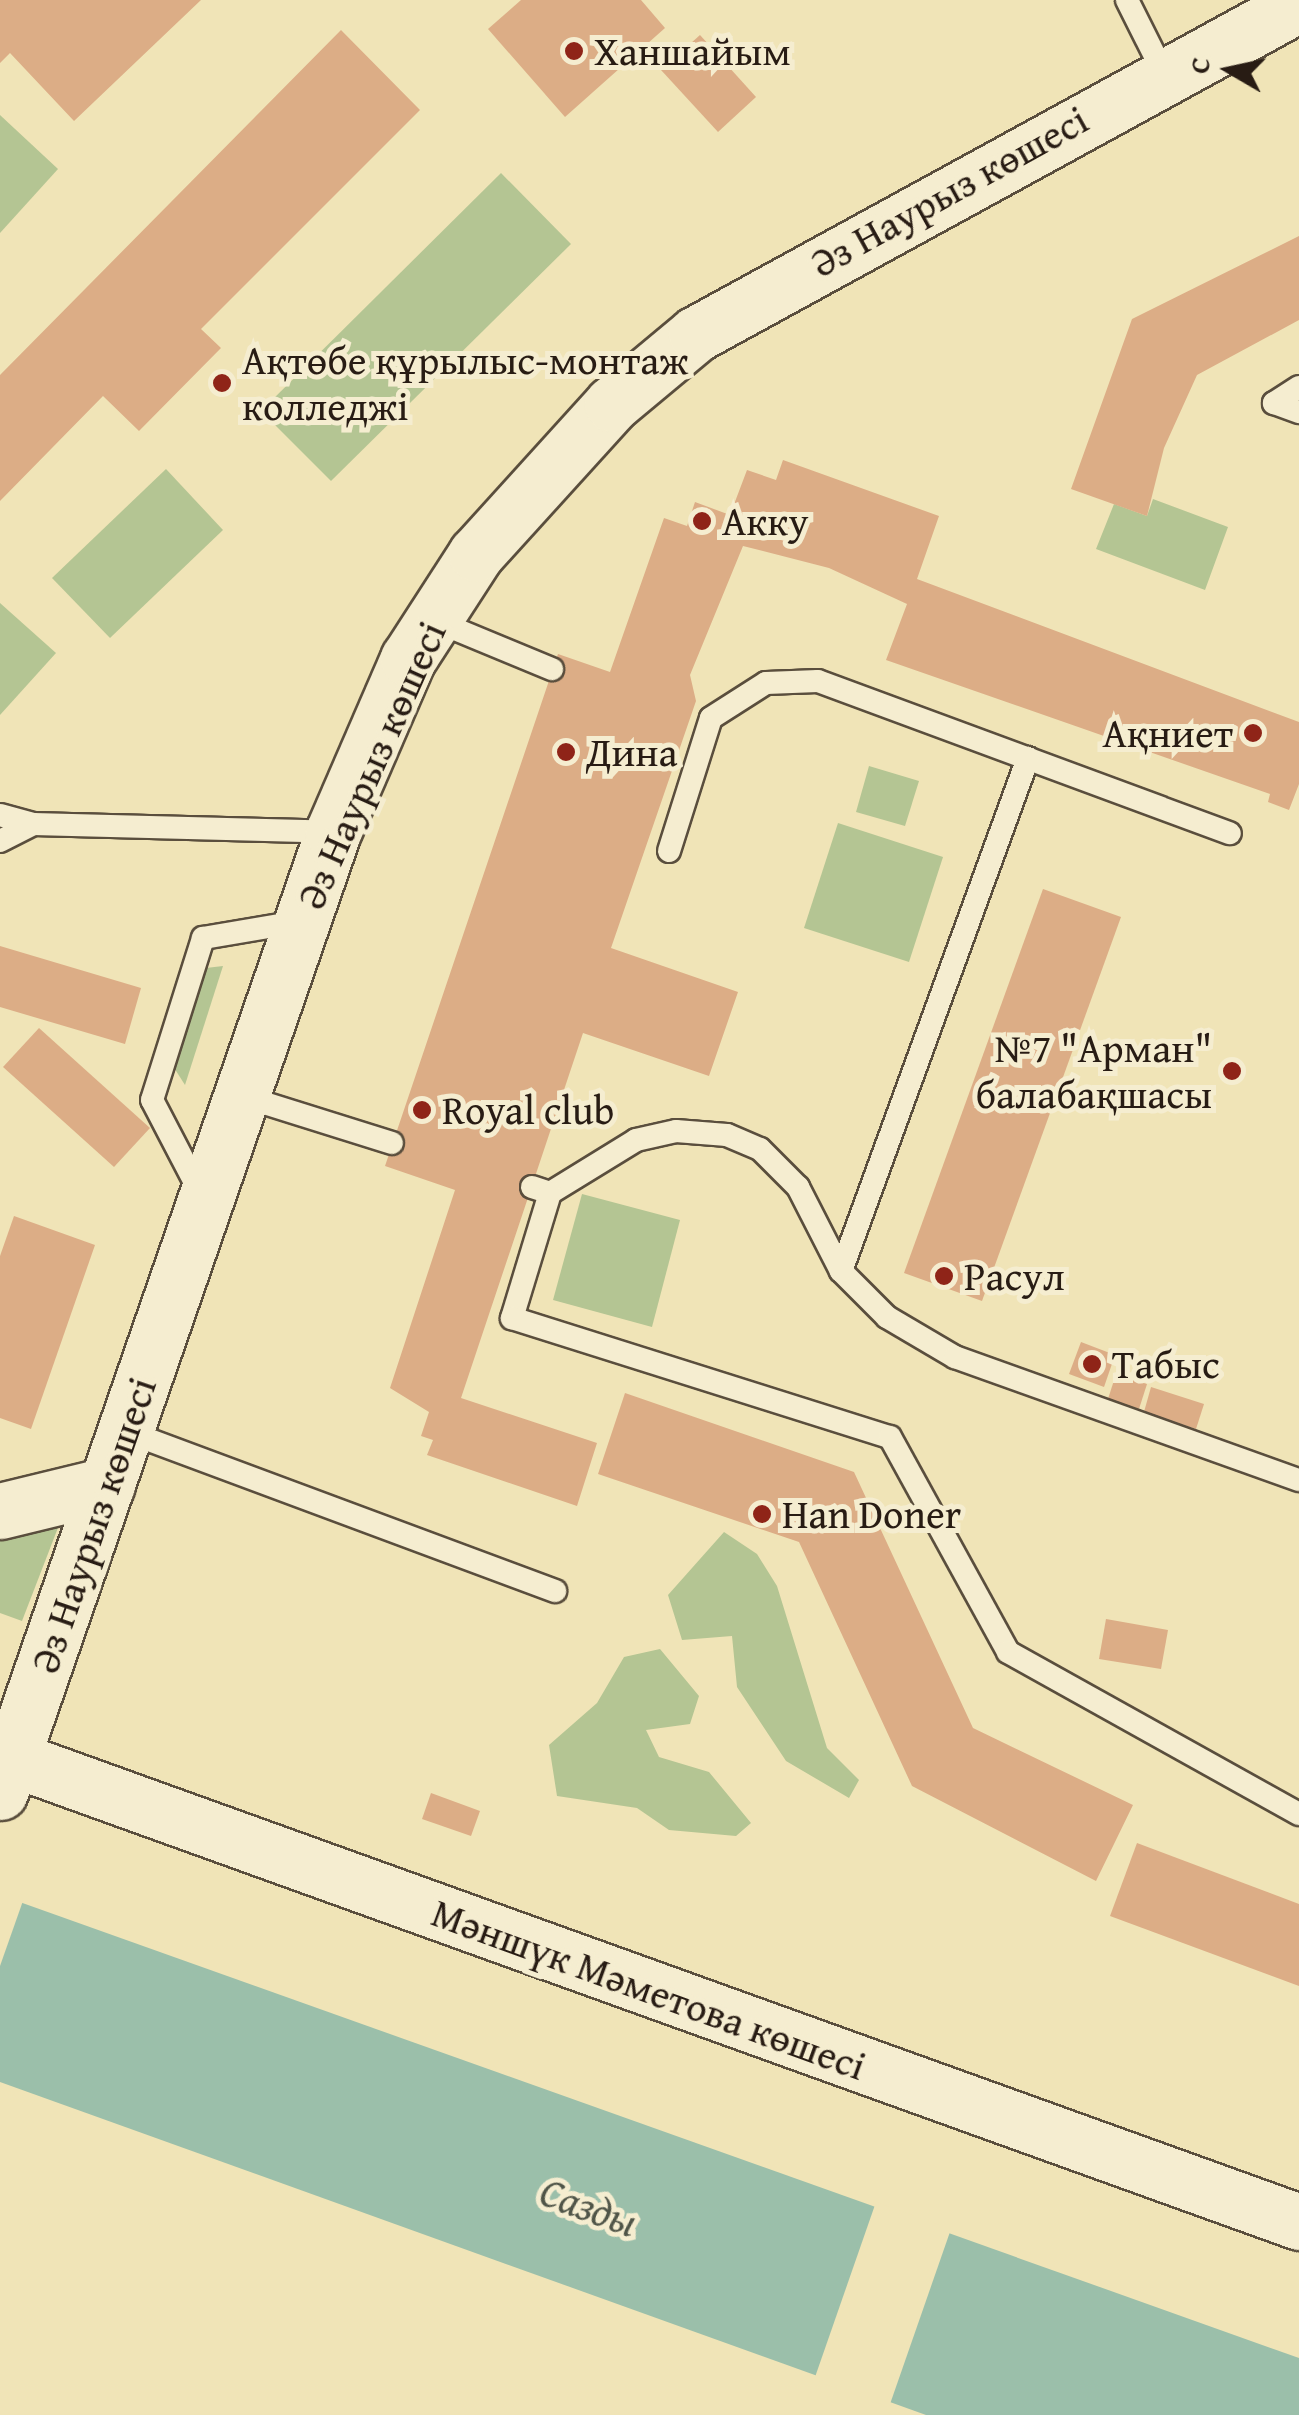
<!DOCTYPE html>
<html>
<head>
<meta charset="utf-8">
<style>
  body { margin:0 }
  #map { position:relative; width:1299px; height:2415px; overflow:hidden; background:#f0e4b7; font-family:"Gentium Book Plus",serif }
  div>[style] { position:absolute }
  .green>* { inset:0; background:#b4c593 }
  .water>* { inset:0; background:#9bbfaa }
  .pier>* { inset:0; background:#f0e4b7 }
  .building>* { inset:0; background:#dcad86 }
  .roads { filter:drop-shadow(2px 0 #5a4e3d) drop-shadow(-2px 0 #5a4e3d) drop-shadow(0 2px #5a4e3d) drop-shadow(0 -2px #5a4e3d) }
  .lane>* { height:22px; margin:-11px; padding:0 11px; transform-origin:11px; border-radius:11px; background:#f5edd0 }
  .secondary>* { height:55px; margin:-27.5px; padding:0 27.5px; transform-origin:27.5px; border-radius:27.5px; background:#f5edd0 }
  .dots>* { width:28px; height:28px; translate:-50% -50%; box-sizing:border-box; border:5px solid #f5edd0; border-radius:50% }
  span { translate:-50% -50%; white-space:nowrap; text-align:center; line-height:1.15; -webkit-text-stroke:10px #f5edd0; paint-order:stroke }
  .poi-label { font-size:40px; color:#281c14 }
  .left { translate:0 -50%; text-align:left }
  .right { translate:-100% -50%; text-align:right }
  .street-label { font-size:40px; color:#281c14 }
  .water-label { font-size:42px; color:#505548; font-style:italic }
  .north { position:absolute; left:1179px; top:20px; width:100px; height:100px; -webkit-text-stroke:8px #f5edd0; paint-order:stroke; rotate:279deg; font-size:28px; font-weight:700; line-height:40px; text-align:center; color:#281c14 }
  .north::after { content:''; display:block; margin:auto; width:35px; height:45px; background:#281c14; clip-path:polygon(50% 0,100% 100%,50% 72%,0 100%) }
</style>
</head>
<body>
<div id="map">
  <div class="green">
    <div style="clip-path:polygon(0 115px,58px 169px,0 233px)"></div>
    <div style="clip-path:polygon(501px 173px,571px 244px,331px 481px,261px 411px)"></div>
    <div style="clip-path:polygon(166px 469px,223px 530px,110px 638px,52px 578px)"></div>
    <div style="clip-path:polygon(1153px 499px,1228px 527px,1205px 590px,1096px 549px,1114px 504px,1147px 516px)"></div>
    <div style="clip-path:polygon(0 603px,56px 653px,0 715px)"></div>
    <div style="clip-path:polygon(869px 766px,919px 781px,905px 826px,856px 812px)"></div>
    <div style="clip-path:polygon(838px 823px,943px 857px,909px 962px,804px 928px)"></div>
    <div style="clip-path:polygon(223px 966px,185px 1085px,171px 1063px,196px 983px,206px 968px)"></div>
    <div style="clip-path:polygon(582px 1194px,680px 1220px,652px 1327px,553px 1300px)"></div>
    <div style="clip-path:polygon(66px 1507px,22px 1621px,0 1613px,0 1528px)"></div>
    <div style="clip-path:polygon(724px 1532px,757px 1554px,777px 1586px,827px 1748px,859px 1780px,849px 1798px,786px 1761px,737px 1687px,732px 1636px,682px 1640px,668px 1595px)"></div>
    <div style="clip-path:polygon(660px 1649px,699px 1696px,690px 1724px,646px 1730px,659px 1757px,709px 1772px,751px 1823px,736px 1836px,669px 1830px,637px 1808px,557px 1796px,549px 1745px,597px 1703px,624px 1657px)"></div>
  </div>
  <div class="water">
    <div style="clip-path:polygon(0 1895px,1299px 2358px,1299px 2415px,926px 2415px,0 2082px)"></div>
  </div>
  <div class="pier">
    <div style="clip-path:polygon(0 1890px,24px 1898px,0 1966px)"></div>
    <div style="clip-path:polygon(876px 2202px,951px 2229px,889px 2407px,814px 2380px)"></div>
  </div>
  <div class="building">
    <div style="clip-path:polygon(0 0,201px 0,74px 121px,10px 53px,0 63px)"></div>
    <div style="clip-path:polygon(521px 0,641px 0,665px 28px,565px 117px,488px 29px)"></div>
    <div style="clip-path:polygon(341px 30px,420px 110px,201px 329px,221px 348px,139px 431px,103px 396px,0 501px,0 375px)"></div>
    <div style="clip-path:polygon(700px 35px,756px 97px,718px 132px,661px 70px)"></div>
    <div style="clip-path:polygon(1299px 236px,1299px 320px,1197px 375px,1164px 448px,1147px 516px,1071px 489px,1132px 319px)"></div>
    <div style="clip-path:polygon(783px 460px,939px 516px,917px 579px,1299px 722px,1299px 784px,1289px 810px,1268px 802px,1270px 794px,886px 660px,907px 604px,829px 568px,743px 546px,690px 675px,696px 701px,611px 948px,738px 992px,709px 1076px,583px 1033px,461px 1398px,597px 1443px,577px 1506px,427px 1455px,433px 1440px,421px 1436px,429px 1412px,390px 1388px,455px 1190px,385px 1166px,558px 654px,610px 672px,664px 518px,687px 526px,695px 502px,730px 515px,747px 470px,776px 480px)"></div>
    <div style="clip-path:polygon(1043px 889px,1121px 917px,982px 1301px,904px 1273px)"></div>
    <div style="clip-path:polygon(0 946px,141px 988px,125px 1044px,0 1007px)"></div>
    <div style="clip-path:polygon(39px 1028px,150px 1128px,114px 1167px,3px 1067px)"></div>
    <div style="clip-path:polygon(14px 1216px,95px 1245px,31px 1429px,0 1418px,0 1256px)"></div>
    <div style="clip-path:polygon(1081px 1342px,1115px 1355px,1104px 1387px,1069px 1374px)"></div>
    <div style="clip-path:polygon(1116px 1374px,1147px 1384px,1139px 1409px,1108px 1399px)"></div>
    <div style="clip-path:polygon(1151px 1387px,1204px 1404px,1196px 1429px,1144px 1412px)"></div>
    <div style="clip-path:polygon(625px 1393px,854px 1472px,973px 1728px,1133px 1805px,1096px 1881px,912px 1786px,799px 1542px,598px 1474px)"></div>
    <div style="clip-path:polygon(1106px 1619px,1168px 1630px,1161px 1669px,1099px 1659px)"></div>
    <div style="clip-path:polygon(431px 1793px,480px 1811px,471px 1836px,422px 1819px)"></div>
    <div style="clip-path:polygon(1137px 1843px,1299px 1904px,1299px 1986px,1110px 1916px)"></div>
  </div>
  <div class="roads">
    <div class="lane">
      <div style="left:1127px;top:0;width:83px;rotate:63.4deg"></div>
      <div style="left:1299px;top:387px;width:30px;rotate:147deg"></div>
      <div style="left:1274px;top:403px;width:27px;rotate:20deg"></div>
      <div style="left:431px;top:619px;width:131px;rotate:22.5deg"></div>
      <div style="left:0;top:815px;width:34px;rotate:15deg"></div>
      <div style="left:0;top:841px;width:37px;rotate:-27deg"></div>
      <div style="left:33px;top:824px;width:300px;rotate:1.5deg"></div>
      <div style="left:669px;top:851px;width:139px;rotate:-72.5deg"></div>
      <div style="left:711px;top:718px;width:65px;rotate:-32.5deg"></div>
      <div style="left:766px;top:683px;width:52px;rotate:-2.2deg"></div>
      <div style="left:818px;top:681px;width:439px;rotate:20.3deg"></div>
      <div style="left:242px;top:1096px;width:157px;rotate:17.4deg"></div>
      <div style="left:532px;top:1187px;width:19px;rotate:18deg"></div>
      <div style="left:550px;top:1193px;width:101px;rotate:-31.6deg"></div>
      <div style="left:636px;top:1140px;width:41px;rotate:-12.7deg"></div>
      <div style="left:676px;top:1131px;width:51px;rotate:4.5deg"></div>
      <div style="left:727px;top:1135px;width:36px;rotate:23deg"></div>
      <div style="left:760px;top:1149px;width:54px;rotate:45deg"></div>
      <div style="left:798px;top:1187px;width:94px;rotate:62.9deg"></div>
      <div style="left:841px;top:1271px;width:65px;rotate:45deg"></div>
      <div style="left:887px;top:1317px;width:79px;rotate:30.5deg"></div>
      <div style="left:955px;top:1357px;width:365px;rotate:19.7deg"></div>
      <div style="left:550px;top:1193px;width:131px;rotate:106.9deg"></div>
      <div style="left:512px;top:1318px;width:396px;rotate:17.5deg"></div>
      <div style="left:890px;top:1437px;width:245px;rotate:61.2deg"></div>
      <div style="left:1008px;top:1652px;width:333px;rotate:29.1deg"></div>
      <div style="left:201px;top:1194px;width:106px;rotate:-117.5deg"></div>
      <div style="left:152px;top:1100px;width:170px;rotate:-72.5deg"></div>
      <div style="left:203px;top:938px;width:96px;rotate:-9.6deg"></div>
      <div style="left:841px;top:1271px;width:546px;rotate:-69.97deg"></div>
      <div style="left:125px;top:1431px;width:459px;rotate:20.4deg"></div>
    </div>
    <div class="secondary">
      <div style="left:0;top:1511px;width:110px;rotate:-13.7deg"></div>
      <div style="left:0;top:1754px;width:1381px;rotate:19.81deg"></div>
      <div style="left:0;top:1792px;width:1016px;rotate:-70.87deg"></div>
      <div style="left:333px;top:832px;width:189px;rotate:-66.6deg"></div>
      <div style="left:408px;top:659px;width:125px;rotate:-57.1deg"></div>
      <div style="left:476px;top:554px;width:202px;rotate:-47.8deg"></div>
      <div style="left:612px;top:404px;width:109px;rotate:-39.8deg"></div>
      <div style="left:696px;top:334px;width:687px;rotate:-28.69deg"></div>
    </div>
  </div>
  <div class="dots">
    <div style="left:574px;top:51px;background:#8f2418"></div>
    <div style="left:222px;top:383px;background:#8f2418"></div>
    <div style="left:702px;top:521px;background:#8f2418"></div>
    <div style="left:1253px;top:733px;background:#8f2418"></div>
    <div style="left:566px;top:752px;background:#8f2418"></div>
    <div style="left:1232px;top:1071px;background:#8f2418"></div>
    <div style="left:422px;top:1110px;background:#8f2418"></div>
    <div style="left:944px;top:1276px;background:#8f2418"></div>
    <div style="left:1092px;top:1364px;background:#8f2418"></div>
    <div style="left:762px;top:1514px;background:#8f2418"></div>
  </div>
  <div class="poi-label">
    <span class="left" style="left:594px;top:51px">Ханшайым</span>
    <span class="left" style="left:242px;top:383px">Ақтөбе құрылыс-монтаж<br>колледжі</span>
    <span class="left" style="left:722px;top:521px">Акку</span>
    <span class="right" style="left:1233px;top:733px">Ақниет</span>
    <span class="left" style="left:586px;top:752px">Дина</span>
    <span class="right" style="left:1212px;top:1071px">№7 "Арман"<br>балабақшасы</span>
    <span class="left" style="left:442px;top:1110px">Royal club</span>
    <span class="left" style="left:964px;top:1276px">Расул</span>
    <span class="left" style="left:1112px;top:1364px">Табыс</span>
    <span class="left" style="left:782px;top:1514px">Han Doner</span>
  </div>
  <div class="street-label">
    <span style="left:949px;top:191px;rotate:-29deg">Әз Наурыз көшесі</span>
    <span style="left:371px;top:765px;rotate:-66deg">Әз Наурыз көшесі</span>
    <span style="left:93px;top:1525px;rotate:-71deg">Әз Наурыз көшесі</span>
    <span style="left:649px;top:1989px;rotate:20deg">Мәншүк Мәметова көшесі</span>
  </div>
  <div class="water-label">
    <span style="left:589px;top:2206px;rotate:20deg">Сазды</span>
  </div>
  <div class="north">С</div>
</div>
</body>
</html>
